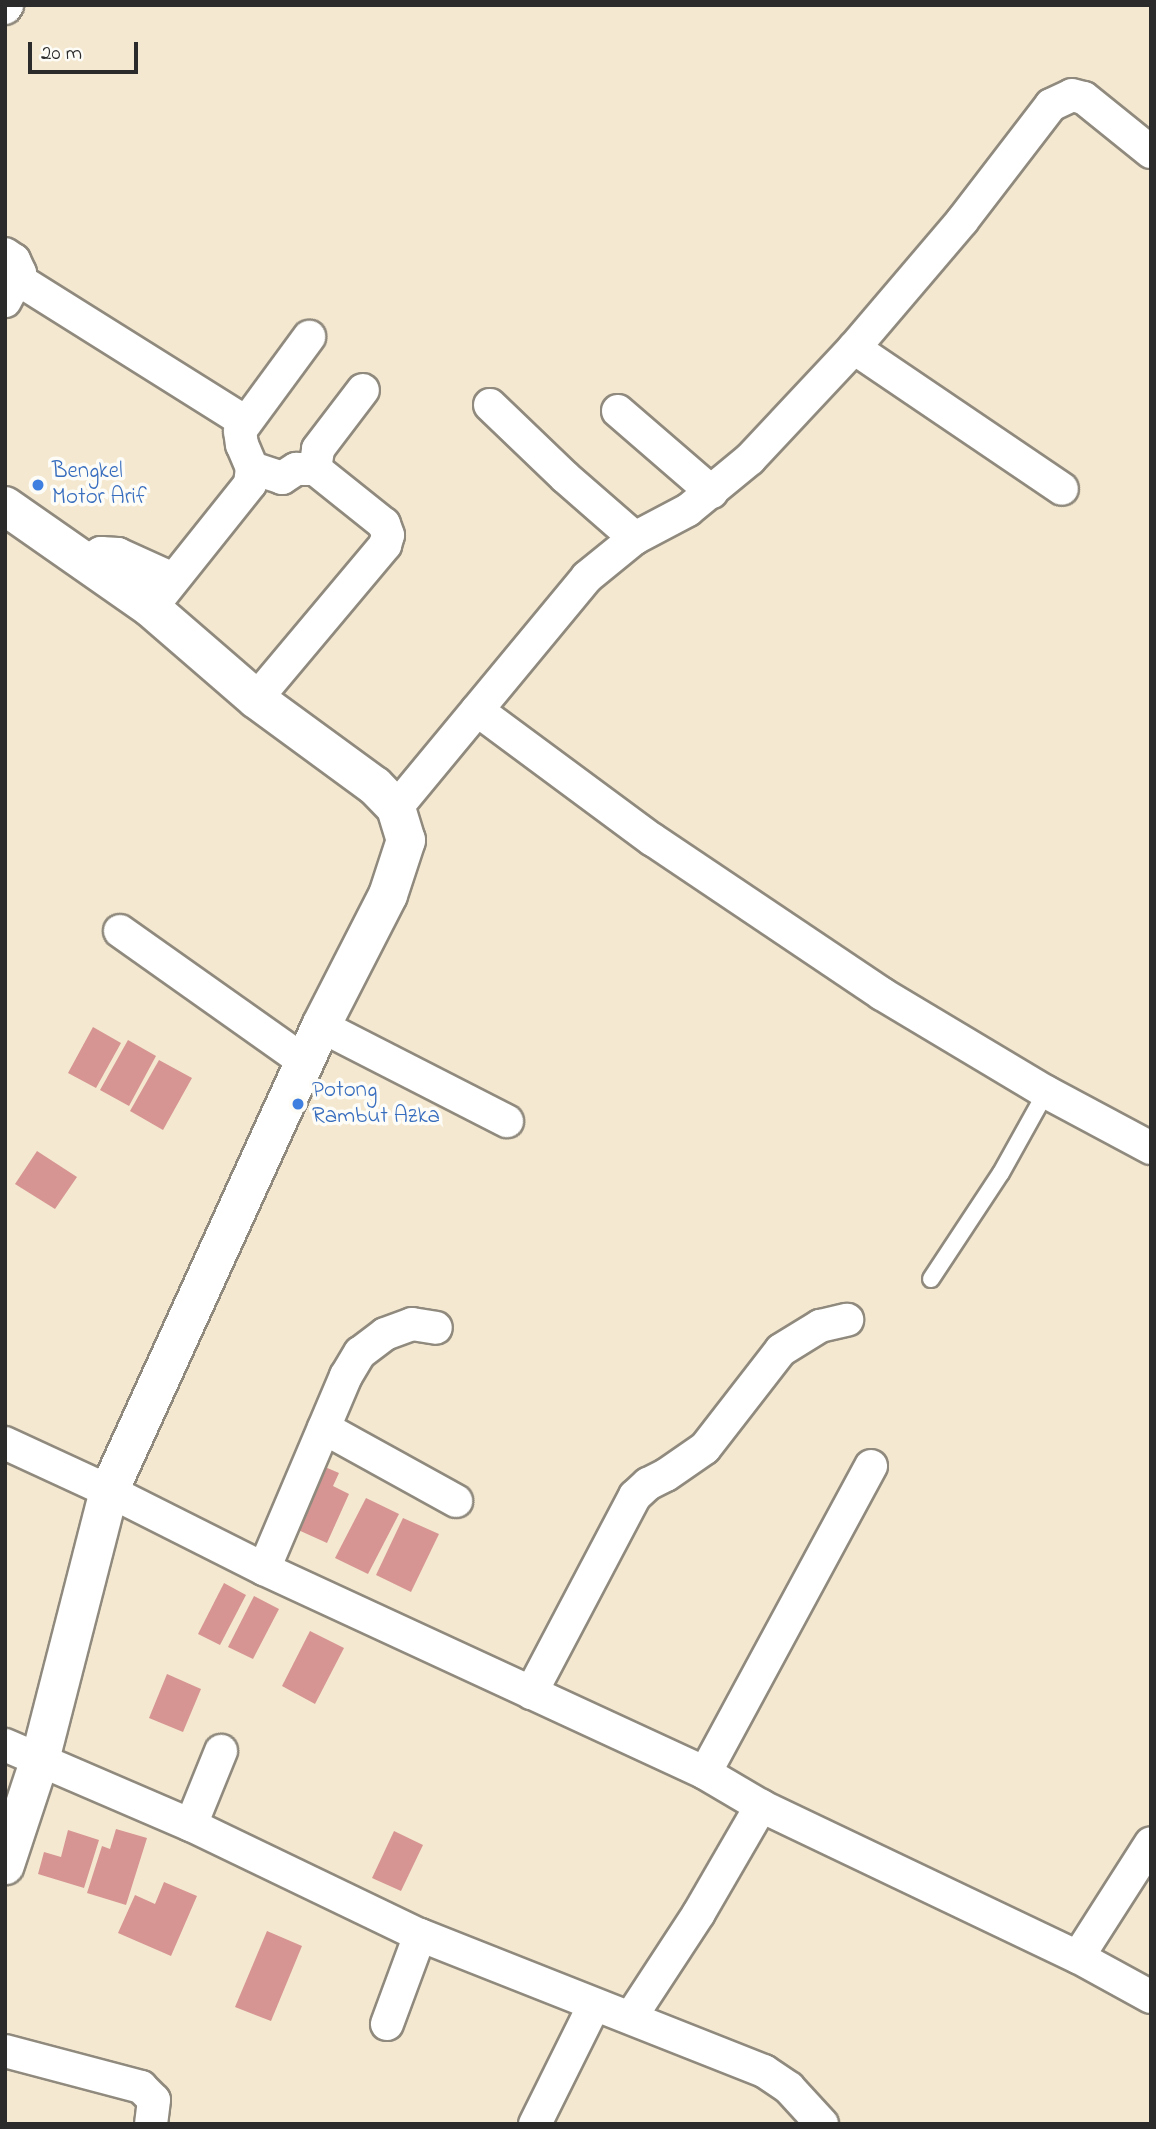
<!DOCTYPE html>
<html>
<head>
<meta charset="utf-8">
<style>
  body { margin:0 }
  #map { position:relative; width:1156px; height:2129px; overflow:hidden; background:#f4e8d0; font-family:"Indie Flower",sans-serif }
  div>[style] { position:absolute }
  .building>* { inset:0; background:#d69592 }
  .roads { filter:drop-shadow(2px 0 #908a7e) drop-shadow(-2px 0 #908a7e) drop-shadow(0 2px #908a7e) drop-shadow(0 -2px #908a7e) }
  .service>* { height:16px; margin:-8px; padding:0 8px; transform-origin:8px; border-radius:8px; background:#fff }
  .minor>* { height:32px; margin:-16px; padding:0 16px; transform-origin:16px; border-radius:16px; background:#fff }
  .tertiary>* { height:38px; margin:-19px; padding:0 19px; transform-origin:19px; border-radius:19px; background:#fff }
  .dots>* { width:19px; height:19px; translate:-50% -50%; box-sizing:border-box; border:4px solid #fdfcf7; border-radius:50% }
  span { translate:-50% -50%; white-space:nowrap; text-align:center; line-height:1.15; -webkit-text-stroke:7px #fdfcf7; paint-order:stroke }
  .shop-label { font-size:23px; color:#366cbe }
  .left { translate:0 -50%; text-align:left }
  .frame { position:absolute; inset:0; border:7px solid #2b2b2b; pointer-events:none }
  .scale { position:absolute; left:28px; top:42px; width:110px; height:32px; box-sizing:border-box; border:4px solid #2b2b2b; border-top:0; padding-left:9px; font-size:21px; line-height:24px; white-space:nowrap; color:#2b2b2b; -webkit-text-stroke:5px #fdfcf7; paint-order:stroke }
</style>
</head>
<body>
<div id="map">
  <div class="building">
    <div style="clip-path:polygon(93px 1027px,121px 1043px,96px 1088px,68px 1073px)"></div>
    <div style="clip-path:polygon(128px 1040px,156px 1056px,129px 1106px,100px 1090px)"></div>
    <div style="clip-path:polygon(159px 1060px,192px 1078px,163px 1130px,130px 1111px)"></div>
    <div style="clip-path:polygon(37px 1151px,77px 1177px,55px 1209px,15px 1184px)"></div>
    <div style="clip-path:polygon(325px 1467px,339px 1473px,333px 1486px,349px 1494px,327px 1543px,296px 1529px)"></div>
    <div style="clip-path:polygon(366px 1498px,399px 1514px,368px 1574px,335px 1558px)"></div>
    <div style="clip-path:polygon(403px 1518px,439px 1534px,411px 1592px,376px 1575px)"></div>
    <div style="clip-path:polygon(224px 1583px,246px 1595px,220px 1645px,198px 1634px)"></div>
    <div style="clip-path:polygon(254px 1596px,279px 1609px,253px 1659px,228px 1647px)"></div>
    <div style="clip-path:polygon(310px 1631px,344px 1648px,315px 1704px,282px 1686px)"></div>
    <div style="clip-path:polygon(167px 1674px,201px 1689px,183px 1732px,149px 1718px)"></div>
    <div style="clip-path:polygon(116px 1829px,147px 1838px,126px 1905px,87px 1893px,102px 1846px,110px 1849px)"></div>
    <div style="clip-path:polygon(68px 1830px,99px 1840px,84px 1888px,38px 1874px,44px 1852px,61px 1857px)"></div>
    <div style="clip-path:polygon(394px 1831px,423px 1845px,401px 1891px,372px 1878px)"></div>
    <div style="clip-path:polygon(164px 1882px,197px 1896px,171px 1956px,118px 1933px,135px 1895px,155px 1904px)"></div>
    <div style="clip-path:polygon(267px 1931px,302px 1946px,271px 2021px,235px 2007px)"></div>
  </div>
  <div class="roads">
    <div class="service">
      <div style="left:931px;top:1279px;width:127px;rotate:-56.6deg"></div>
      <div style="left:1001px;top:1173px;width:93px;rotate:-60.9deg"></div>
    </div>
    <div class="minor">
      <div style="left:5px;top:8px;width:4px;rotate:-56deg"></div>
      <div style="left:5px;top:254px;width:11px;rotate:34deg"></div>
      <div style="left:14px;top:260px;width:14px;rotate:65deg"></div>
      <div style="left:20px;top:273px;width:32px;rotate:118deg"></div>
      <div style="left:19px;top:280px;width:267px;rotate:32.1deg"></div>
      <div style="left:854px;top:348px;width:251px;rotate:34.1deg"></div>
      <div style="left:490px;top:405px;width:104px;rotate:43.8deg"></div>
      <div style="left:565px;top:477px;width:93px;rotate:41.1deg"></div>
      <div style="left:618px;top:411px;width:124px;rotate:40.8deg"></div>
      <div style="left:252px;top:468px;width:32px;rotate:18deg"></div>
      <div style="left:282px;top:478px;width:17px;rotate:-33deg"></div>
      <div style="left:296px;top:469px;width:19px"></div>
      <div style="left:85px;top:563px;width:19px;rotate:-32deg"></div>
      <div style="left:101px;top:553px;width:17px;rotate:3deg"></div>
      <div style="left:118px;top:554px;width:60px;rotate:24.4deg"></div>
      <div style="left:151px;top:608px;width:159px;rotate:-51.4deg"></div>
      <div style="left:250px;top:484px;width:16px;rotate:-83deg"></div>
      <div style="left:252px;top:468px;width:25px;rotate:-113deg"></div>
      <div style="left:242px;top:445px;width:14px;rotate:-98deg"></div>
      <div style="left:240px;top:431px;width:117px;rotate:-53.7deg"></div>
      <div style="left:256px;top:699px;width:201px;rotate:-50deg"></div>
      <div style="left:385px;top:545px;width:10px;rotate:-73deg"></div>
      <div style="left:388px;top:535px;width:12px;rotate:-110deg"></div>
      <div style="left:384px;top:524px;width:88px;rotate:-141.4deg"></div>
      <div style="left:315px;top:469px;width:20px;rotate:-81deg"></div>
      <div style="left:318px;top:449px;width:74px;rotate:-52.7deg"></div>
      <div style="left:477px;top:710px;width:219px;rotate:36.5deg"></div>
      <div style="left:653px;top:840px;width:276px;rotate:33.9deg"></div>
      <div style="left:882px;top:994px;width:191px;rotate:30.9deg"></div>
      <div style="left:1046px;top:1092px;width:119px;rotate:28.1deg"></div>
      <div style="left:396px;top:808px;width:300px;rotate:-50.4deg"></div>
      <div style="left:587px;top:577px;width:62px;rotate:-39.1deg"></div>
      <div style="left:635px;top:538px;width:60px;rotate:-27.8deg"></div>
      <div style="left:688px;top:510px;width:80px;rotate:-39.4deg"></div>
      <div style="left:750px;top:459px;width:152px;rotate:-46.9deg"></div>
      <div style="left:854px;top:348px;width:167px;rotate:-49.6deg"></div>
      <div style="left:962px;top:221px;width:146px;rotate:-52.5deg"></div>
      <div style="left:1051px;top:105px;width:23px;rotate:-25deg"></div>
      <div style="left:1072px;top:95px;width:12px;rotate:14deg"></div>
      <div style="left:1084px;top:98px;width:86px;rotate:38.9deg"></div>
      <div style="left:120px;top:931px;width:227px;rotate:35.3deg"></div>
      <div style="left:321px;top:1026px;width:209px;rotate:27.1deg"></div>
      <div style="left:324px;top:1428px;width:151px;rotate:28.9deg"></div>
      <div style="left:5px;top:1443px;width:115px;rotate:24.8deg"></div>
      <div style="left:109px;top:1491px;width:174px;rotate:26.7deg"></div>
      <div style="left:264px;top:1569px;width:486px;rotate:24.8deg"></div>
      <div style="left:705px;top:1773px;width:65px;rotate:30.5deg"></div>
      <div style="left:761px;top:1806px;width:351px;rotate:25.5deg"></div>
      <div style="left:1078px;top:1957px;width:83px;rotate:28.7deg"></div>
      <div style="left:264px;top:1569px;width:210px;rotate:-67deg"></div>
      <div style="left:346px;top:1376px;width:27px;rotate:-59deg"></div>
      <div style="left:360px;top:1353px;width:31px;rotate:-37deg"></div>
      <div style="left:385px;top:1334px;width:29px;rotate:-20deg"></div>
      <div style="left:412px;top:1324px;width:24px;rotate:9deg"></div>
      <div style="left:531px;top:1693px;width:223px;rotate:-62.2deg"></div>
      <div style="left:635px;top:1496px;width:18px;rotate:-43deg"></div>
      <div style="left:648px;top:1484px;width:20px;rotate:-27deg"></div>
      <div style="left:666px;top:1475px;width:47px;rotate:-34.7deg"></div>
      <div style="left:705px;top:1448px;width:124px;rotate:-52.2deg"></div>
      <div style="left:781px;top:1350px;width:46px;rotate:-31.6deg"></div>
      <div style="left:820px;top:1326px;width:28px;rotate:-13deg"></div>
      <div style="left:5px;top:1745px;width:202px;rotate:23.3deg"></div>
      <div style="left:191px;top:1825px;width:254px;rotate:25.7deg"></div>
      <div style="left:420px;top:1935px;width:370px;rotate:21.6deg"></div>
      <div style="left:764px;top:2071px;width:30px;rotate:34deg"></div>
      <div style="left:789px;top:2088px;width:49px;rotate:47.5deg"></div>
      <div style="left:705px;top:1773px;width:349px;rotate:-61.6deg"></div>
      <div style="left:191px;top:1825px;width:80px;rotate:-67.9deg"></div>
      <div style="left:1078px;top:1957px;width:135px;rotate:-57.4deg"></div>
      <div style="left:631px;top:2017px;width:124px;rotate:-56.8deg"></div>
      <div style="left:699px;top:1913px;width:124px;rotate:-59.9deg"></div>
      <div style="left:387px;top:2024px;width:95px;rotate:-69.7deg"></div>
      <div style="left:5px;top:2051px;width:141px;rotate:14.8deg"></div>
      <div style="left:141px;top:2087px;width:18px;rotate:45deg"></div>
      <div style="left:154px;top:2100px;width:24px;rotate:97deg"></div>
      <div style="left:535px;top:2124px;width:133px;rotate:-63.6deg"></div>
    </div>
    <div class="tertiary">
      <div style="left:5px;top:506px;width:178px;rotate:34.9deg"></div>
      <div style="left:151px;top:608px;width:139px;rotate:40.9deg"></div>
      <div style="left:256px;top:699px;width:147px;rotate:36.2deg"></div>
      <div style="left:375px;top:786px;width:30px;rotate:46deg"></div>
      <div style="left:396px;top:808px;width:34px;rotate:73deg"></div>
      <div style="left:406px;top:840px;width:58px;rotate:108.1deg"></div>
      <div style="left:388px;top:895px;width:147px;rotate:117.1deg"></div>
      <div style="left:321px;top:1026px;width:511px;rotate:114.51deg"></div>
      <div style="left:109px;top:1491px;width:277px;rotate:104.4deg"></div>
      <div style="left:40px;top:1759px;width:112px;rotate:108.3deg"></div>
    </div>
  </div>
  <div class="dots">
    <div style="left:38px;top:485px;background:#3f7fe0"></div>
    <div style="left:298px;top:1104px;background:#3f7fe0"></div>
  </div>
  <div class="shop-label">
    <span class="left" style="left:52px;top:485px">Bengkel<br>Motor Arif</span>
    <span class="left" style="left:312px;top:1104px">Potong<br>Rambut Azka</span>
  </div>
  <div class="frame"></div>
  <div class="scale">20 m</div>
</div>
</body>
</html>
